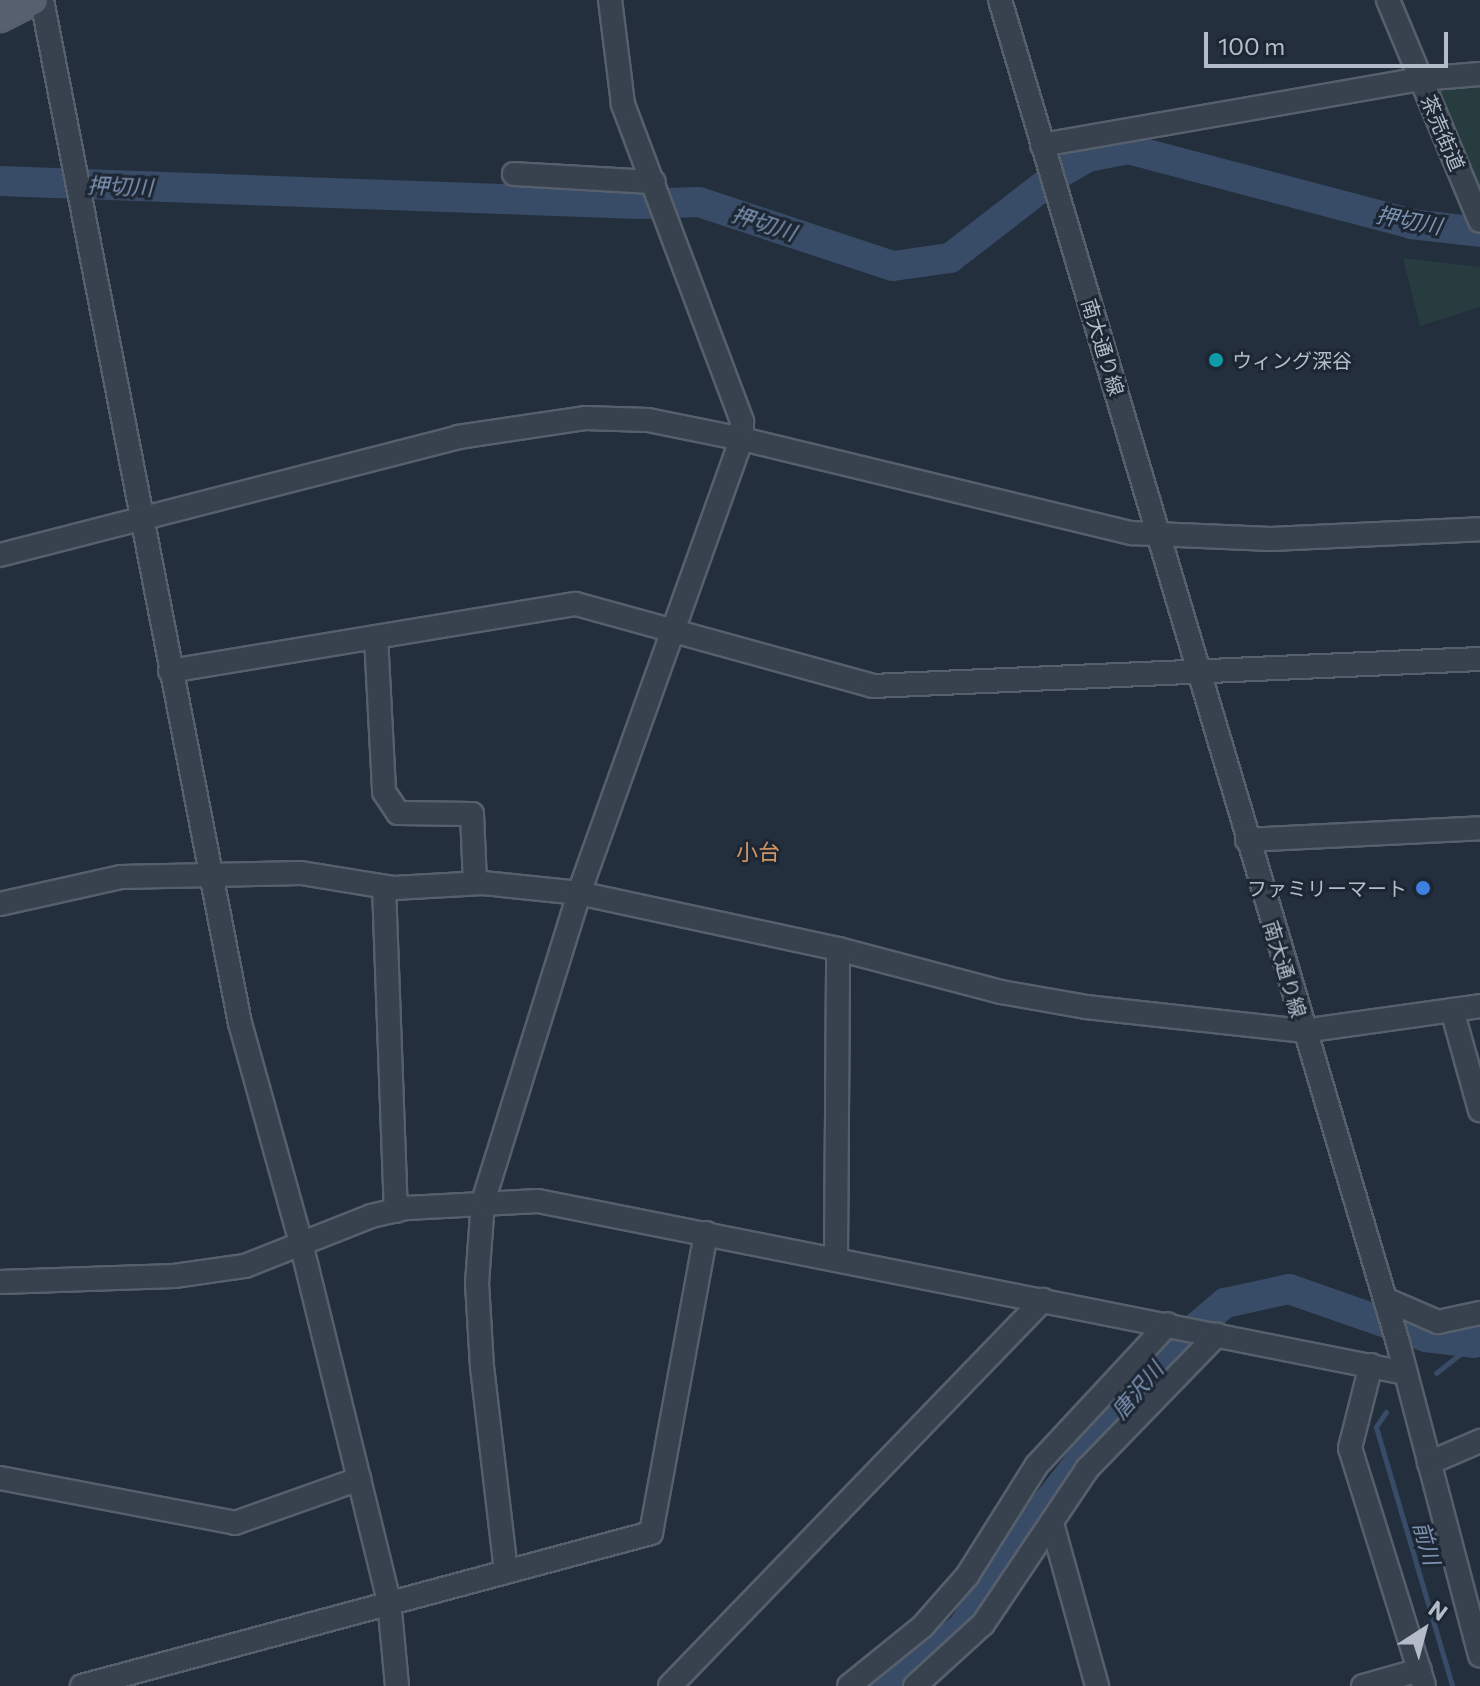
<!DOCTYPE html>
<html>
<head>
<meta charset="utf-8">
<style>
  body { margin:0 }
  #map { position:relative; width:1480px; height:1686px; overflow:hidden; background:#242f3e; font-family:Commissioner,"Noto Sans JP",sans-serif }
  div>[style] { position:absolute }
  .green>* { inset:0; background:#263c3f }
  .stream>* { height:5px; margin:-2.5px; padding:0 2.5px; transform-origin:2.5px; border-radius:2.5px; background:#394c67 }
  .river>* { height:30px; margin:-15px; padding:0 15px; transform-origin:15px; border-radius:15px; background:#394c67 }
  .roads { filter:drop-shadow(2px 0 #565f6c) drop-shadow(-2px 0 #565f6c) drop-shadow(0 2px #565f6c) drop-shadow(0 -2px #565f6c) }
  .minor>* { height:22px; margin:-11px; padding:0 11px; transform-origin:11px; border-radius:11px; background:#38414e }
  .major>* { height:28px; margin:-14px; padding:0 14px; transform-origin:14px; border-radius:14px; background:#56606e }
  .dots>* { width:22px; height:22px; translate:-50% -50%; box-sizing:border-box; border:4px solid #1d2633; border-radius:50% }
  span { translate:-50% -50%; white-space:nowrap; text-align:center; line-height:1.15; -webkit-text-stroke:6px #1d2633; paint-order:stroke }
  .street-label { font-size:20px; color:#b4bcc9 }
  .poi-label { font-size:20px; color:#b4bcc9 }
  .left { translate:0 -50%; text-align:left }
  .right { translate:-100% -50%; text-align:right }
  .water-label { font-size:22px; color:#7c92b1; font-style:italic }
  .neighbourhood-label { font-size:22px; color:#d59563 }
  .north { position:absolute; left:1384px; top:1590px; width:80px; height:80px; -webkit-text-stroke:6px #1d2633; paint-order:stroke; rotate:36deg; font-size:22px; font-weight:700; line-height:32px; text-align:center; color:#b4bcc9 }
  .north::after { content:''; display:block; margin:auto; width:28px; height:36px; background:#b4bcc9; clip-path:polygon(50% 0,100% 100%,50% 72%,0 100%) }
  .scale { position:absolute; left:1204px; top:32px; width:244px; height:36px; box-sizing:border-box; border:4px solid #b4bcc9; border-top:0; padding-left:10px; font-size:24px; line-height:28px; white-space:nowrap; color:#b4bcc9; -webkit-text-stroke:6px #1d2633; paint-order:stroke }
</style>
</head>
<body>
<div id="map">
  <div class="green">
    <div style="clip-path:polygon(1480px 79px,1480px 193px,1434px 82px)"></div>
    <div style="clip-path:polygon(1403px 258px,1480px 267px,1480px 307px,1420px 326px)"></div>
  </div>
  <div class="stream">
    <div style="left:1436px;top:1373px;width:48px;rotate:-38.3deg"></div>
    <div style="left:1386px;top:1412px;width:18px;rotate:124deg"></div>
    <div style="left:1376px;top:1427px;width:270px;rotate:73.6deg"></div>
  </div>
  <div class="river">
    <div style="left:0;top:181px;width:640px;rotate:2.06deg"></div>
    <div style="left:640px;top:204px;width:59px;rotate:-1.9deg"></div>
    <div style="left:699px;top:202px;width:204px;rotate:18.3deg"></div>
    <div style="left:893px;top:266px;width:58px;rotate:-8deg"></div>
    <div style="left:950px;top:258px;width:139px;rotate:-37.7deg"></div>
    <div style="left:1060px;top:173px;width:32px;rotate:-30deg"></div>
    <div style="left:1088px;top:157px;width:41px;rotate:-11.3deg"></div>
    <div style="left:1128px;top:149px;width:293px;rotate:14.8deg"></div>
    <div style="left:1411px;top:224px;width:69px;rotate:6.6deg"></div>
    <div style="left:886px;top:1686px;width:96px;rotate:-37.3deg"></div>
    <div style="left:962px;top:1628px;width:135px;rotate:-56.2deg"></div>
    <div style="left:1037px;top:1516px;width:159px;rotate:-51.9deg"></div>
    <div style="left:1135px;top:1391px;width:60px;rotate:-49.1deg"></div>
    <div style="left:1174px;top:1346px;width:67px;rotate:-40.1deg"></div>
    <div style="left:1225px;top:1303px;width:66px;rotate:-12.3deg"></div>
    <div style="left:1289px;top:1289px;width:145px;rotate:19.3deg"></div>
    <div style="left:1426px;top:1337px;width:48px;rotate:7.1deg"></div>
    <div style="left:1474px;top:1343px;width:8px;rotate:-40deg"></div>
  </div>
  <div class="roads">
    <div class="minor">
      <div style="left:42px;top:0;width:1042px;rotate:79.05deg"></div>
      <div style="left:240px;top:1023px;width:228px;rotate:74.5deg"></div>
      <div style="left:301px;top:1243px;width:369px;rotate:76.2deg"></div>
      <div style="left:389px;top:1601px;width:85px;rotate:84.6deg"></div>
      <div style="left:1000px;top:0;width:1401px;rotate:73.49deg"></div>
      <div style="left:1398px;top:1343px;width:323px;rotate:75.3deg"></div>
      <div style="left:1388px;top:0;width:239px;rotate:67.4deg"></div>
      <div style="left:1042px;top:145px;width:384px;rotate:-9.9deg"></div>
      <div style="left:1420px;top:79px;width:60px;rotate:-4.8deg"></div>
      <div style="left:514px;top:174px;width:140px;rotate:3.3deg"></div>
      <div style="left:0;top:555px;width:473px;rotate:-14.4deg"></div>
      <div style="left:458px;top:437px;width:128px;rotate:-8.5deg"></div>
      <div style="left:585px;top:418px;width:63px;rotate:1.8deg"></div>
      <div style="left:648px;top:420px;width:96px;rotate:11.4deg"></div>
      <div style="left:742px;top:439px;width:401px;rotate:13.6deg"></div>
      <div style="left:1132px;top:533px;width:139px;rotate:2.5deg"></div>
      <div style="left:1271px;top:539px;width:209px;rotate:-2.7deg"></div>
      <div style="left:376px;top:637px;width:155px;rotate:87deg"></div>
      <div style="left:384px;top:792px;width:25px;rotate:56deg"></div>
      <div style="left:398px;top:813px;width:74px;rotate:0.8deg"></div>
      <div style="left:472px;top:814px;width:69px;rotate:87.5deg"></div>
      <div style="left:170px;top:671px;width:411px;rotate:-9.4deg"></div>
      <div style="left:576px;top:604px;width:308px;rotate:15.4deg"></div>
      <div style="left:873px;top:686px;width:608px;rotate:-2.55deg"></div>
      <div style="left:1247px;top:840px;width:233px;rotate:-2.9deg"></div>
      <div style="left:384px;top:887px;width:324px;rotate:87.9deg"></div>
      <div style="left:0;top:904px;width:124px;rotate:-12.6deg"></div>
      <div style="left:121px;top:877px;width:180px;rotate:-1.3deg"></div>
      <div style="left:301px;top:873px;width:94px;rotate:9.2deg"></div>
      <div style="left:394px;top:888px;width:89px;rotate:-3.2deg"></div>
      <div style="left:483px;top:883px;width:97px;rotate:5.9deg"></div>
      <div style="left:579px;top:893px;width:265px;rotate:12.2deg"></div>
      <div style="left:838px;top:949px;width:169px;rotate:14.8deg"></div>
      <div style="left:1001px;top:992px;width:86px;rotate:10deg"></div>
      <div style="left:1086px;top:1007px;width:218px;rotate:6.3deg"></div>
      <div style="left:1303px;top:1031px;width:179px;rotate:-8deg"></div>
      <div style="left:1452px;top:1010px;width:104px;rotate:74.4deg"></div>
      <div style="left:836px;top:1257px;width:308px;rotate:-89.6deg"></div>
      <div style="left:0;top:1282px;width:174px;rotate:-2deg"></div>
      <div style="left:174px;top:1276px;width:72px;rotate:-8deg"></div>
      <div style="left:245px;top:1266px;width:136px;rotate:-21.6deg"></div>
      <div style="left:371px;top:1216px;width:37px;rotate:-13deg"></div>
      <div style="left:407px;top:1208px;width:131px;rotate:-3.1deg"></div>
      <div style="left:538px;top:1201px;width:884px;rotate:11.22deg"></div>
      <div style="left:1385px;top:1299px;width:58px;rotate:23.5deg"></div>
      <div style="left:1438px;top:1322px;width:43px;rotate:-12.1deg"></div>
      <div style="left:1371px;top:1365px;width:86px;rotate:104.2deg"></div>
      <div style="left:1350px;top:1448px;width:249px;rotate:72.7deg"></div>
      <div style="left:1429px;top:1463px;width:56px;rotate:-23.3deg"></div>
      <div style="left:0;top:1478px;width:239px;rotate:10.8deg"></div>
      <div style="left:235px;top:1523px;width:132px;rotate:-19.5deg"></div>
      <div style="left:1053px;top:1527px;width:165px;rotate:74.5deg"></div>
      <div style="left:506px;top:1571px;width:205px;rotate:-96.7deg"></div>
      <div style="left:482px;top:1367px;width:84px;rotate:-93.4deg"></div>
      <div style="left:477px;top:1283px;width:81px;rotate:-85.8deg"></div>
      <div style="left:483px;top:1202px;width:324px;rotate:-72.7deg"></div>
      <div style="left:579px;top:893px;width:482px;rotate:-70.3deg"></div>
      <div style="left:742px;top:439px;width:18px;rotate:-90deg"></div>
      <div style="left:742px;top:421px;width:339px;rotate:-110.6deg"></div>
      <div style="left:623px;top:104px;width:105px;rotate:-97.1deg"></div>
      <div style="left:82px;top:1686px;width:589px;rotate:-15.05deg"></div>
      <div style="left:651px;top:1533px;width:305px;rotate:-79.6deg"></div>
      <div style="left:670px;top:1686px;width:537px;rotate:-45.98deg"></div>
      <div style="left:849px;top:1686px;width:95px;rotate:-39deg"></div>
      <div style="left:923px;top:1626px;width:67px;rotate:-48.7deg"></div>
      <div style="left:967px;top:1576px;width:131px;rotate:-57.8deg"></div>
      <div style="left:1037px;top:1465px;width:192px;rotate:-47.1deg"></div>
      <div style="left:915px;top:1686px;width:92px;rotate:-42.4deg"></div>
      <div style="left:983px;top:1624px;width:187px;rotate:-56.1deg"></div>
      <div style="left:1087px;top:1469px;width:187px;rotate:-45.9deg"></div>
      <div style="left:1363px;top:1686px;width:59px;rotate:-15.7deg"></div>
    </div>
    <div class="major">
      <div style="left:0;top:17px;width:37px;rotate:-27deg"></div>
    </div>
  </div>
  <div class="dots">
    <div style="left:1216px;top:360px;background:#0f9aa8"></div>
    <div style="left:1423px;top:888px;background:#3f7fe0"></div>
  </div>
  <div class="street-label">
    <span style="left:1443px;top:133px;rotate:67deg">茶売街道</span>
    <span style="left:1103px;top:347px;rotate:73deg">南大通り線</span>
    <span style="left:1285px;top:969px;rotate:73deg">南大通り線</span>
  </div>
  <div class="poi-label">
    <span class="left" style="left:1232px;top:360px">ウィング深谷</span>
    <span class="right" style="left:1407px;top:888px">ファミリーマート</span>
  </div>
  <div class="water-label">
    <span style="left:120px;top:186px;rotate:2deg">押切川</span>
    <span style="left:1409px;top:220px;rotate:11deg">押切川</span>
    <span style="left:764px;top:223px;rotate:18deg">押切川</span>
    <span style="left:1137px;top:1390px;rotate:-50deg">唐沢川</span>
    <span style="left:1427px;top:1543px;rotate:74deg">前川</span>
  </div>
  <div class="neighbourhood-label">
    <span style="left:758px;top:852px">小台</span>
  </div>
  <div class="north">N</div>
  <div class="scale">100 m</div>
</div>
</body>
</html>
